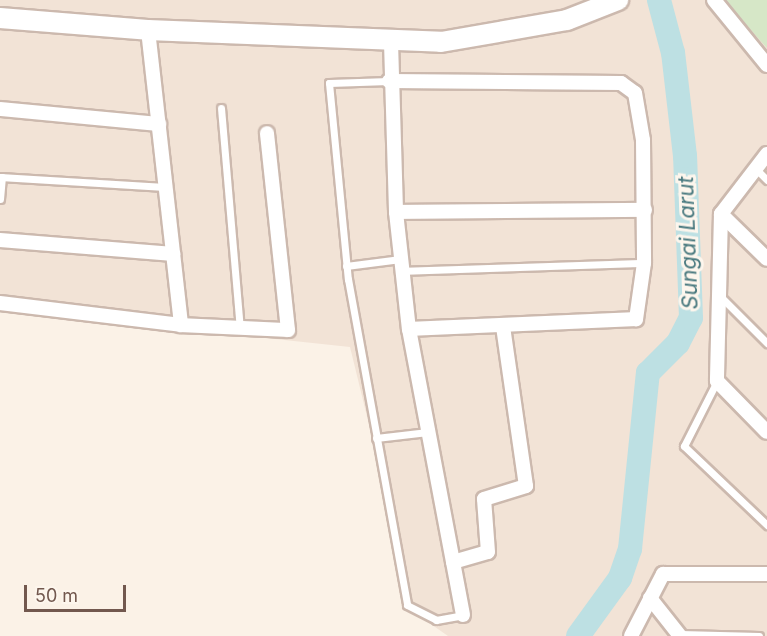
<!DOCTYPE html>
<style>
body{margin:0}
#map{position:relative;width:767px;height:636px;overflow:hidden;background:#fbf2e7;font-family:Inter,sans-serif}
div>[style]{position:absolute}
.residential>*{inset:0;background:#f2e3d6}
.green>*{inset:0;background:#d6e7c7}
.river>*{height:24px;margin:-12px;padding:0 12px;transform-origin:12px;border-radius:12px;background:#bde0e3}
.roads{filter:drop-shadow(2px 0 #ccb9ae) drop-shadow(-2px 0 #ccb9ae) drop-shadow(0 2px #ccb9ae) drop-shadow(0 -2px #ccb9ae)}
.lane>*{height:7px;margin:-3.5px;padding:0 3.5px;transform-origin:3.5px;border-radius:3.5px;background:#fff}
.street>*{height:14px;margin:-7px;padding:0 7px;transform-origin:7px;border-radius:7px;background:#fff}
.secondary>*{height:20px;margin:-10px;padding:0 10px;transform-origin:10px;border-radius:10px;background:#fff}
span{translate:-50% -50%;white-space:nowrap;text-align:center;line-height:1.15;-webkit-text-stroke:6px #fdf6ed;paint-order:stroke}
.water-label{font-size:22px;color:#46777d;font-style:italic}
.scale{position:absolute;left:24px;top:585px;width:102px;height:27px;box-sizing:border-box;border:3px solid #72584e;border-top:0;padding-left:8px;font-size:18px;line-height:21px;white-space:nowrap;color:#72584e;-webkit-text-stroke:4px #fdf6ed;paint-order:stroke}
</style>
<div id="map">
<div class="residential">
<i style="clip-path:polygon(0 0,767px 0,767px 636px,448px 636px,415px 613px,350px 347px,0 310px)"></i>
</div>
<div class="green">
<i style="clip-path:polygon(724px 0,767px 0,767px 48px)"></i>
</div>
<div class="river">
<i style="left:578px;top:636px;width:72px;rotate:-54.1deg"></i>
<i style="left:620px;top:578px;width:31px;rotate:-71deg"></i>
<i style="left:630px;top:549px;width:177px;rotate:-84.2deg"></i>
<i style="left:648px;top:373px;width:42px;rotate:-45deg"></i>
<i style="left:678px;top:343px;width:28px;rotate:-63deg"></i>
<i style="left:691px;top:318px;width:162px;rotate:-92.1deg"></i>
<i style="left:685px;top:156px;width:104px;rotate:-96.6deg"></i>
<i style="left:673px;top:53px;width:55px;rotate:-104.8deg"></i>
</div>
<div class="roads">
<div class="lane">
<i style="left:389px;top:81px;width:60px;rotate:178.1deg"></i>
<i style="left:329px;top:83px;width:197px;rotate:84.5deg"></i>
<i style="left:348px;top:279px;width:331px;rotate:79.7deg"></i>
<i style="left:407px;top:605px;width:33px;rotate:27deg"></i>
<i style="left:436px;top:620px;width:27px;rotate:-10deg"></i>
<i style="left:221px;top:108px;width:221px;rotate:85.1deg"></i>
<i style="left:755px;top:168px;width:17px;rotate:45deg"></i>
<i style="left:0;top:177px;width:165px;rotate:3.5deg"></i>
<i style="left:0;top:199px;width:22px;rotate:-85deg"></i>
<i style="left:346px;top:266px;width:55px;rotate:-7.3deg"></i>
<i style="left:402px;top:271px;width:242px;rotate:-1.9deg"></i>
<i style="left:722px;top:298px;width:64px;rotate:45deg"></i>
<i style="left:717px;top:381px;width:73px;rotate:116.9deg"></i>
<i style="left:684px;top:446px;width:115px;rotate:43.6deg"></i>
<i style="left:376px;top:438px;width:52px;rotate:-6.6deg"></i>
<i style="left:680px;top:634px;width:79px;rotate:1.5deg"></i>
</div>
<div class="street">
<i style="left:714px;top:0;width:84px;rotate:50.8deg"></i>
<i style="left:148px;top:30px;width:297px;rotate:83.6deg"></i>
<i style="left:181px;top:325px;width:107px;rotate:2.7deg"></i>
<i style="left:288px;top:330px;width:198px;rotate:-96.1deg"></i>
<i style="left:391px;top:42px;width:170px;rotate:88.3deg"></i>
<i style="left:396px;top:212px;width:118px;rotate:83.7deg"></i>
<i style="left:409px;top:329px;width:291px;rotate:79.3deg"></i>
<i style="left:389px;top:81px;width:232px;rotate:0.5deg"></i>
<i style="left:621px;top:83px;width:17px;rotate:36deg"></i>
<i style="left:635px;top:93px;width:48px;rotate:80.3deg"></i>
<i style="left:643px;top:140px;width:123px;rotate:89.5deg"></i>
<i style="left:644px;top:263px;width:57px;rotate:98.1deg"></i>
<i style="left:636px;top:319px;width:227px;rotate:177.5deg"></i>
<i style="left:0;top:109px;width:160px;rotate:5.4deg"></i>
<i style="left:767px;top:154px;width:76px;rotate:127.5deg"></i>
<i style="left:721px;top:214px;width:167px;rotate:91.4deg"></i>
<i style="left:717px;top:381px;width:71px;rotate:45.6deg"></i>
<i style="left:396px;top:212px;width:249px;rotate:-0.5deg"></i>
<i style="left:721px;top:214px;width:64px;rotate:44.4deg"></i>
<i style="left:0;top:240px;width:174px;rotate:4.6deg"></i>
<i style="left:0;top:303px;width:182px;rotate:6.9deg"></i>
<i style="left:453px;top:562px;width:36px;rotate:-16deg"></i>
<i style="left:488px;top:552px;width:53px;rotate:-94.3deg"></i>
<i style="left:484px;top:499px;width:44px;rotate:-17.2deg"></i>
<i style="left:526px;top:486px;width:161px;rotate:-98.2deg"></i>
<i style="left:650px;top:598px;width:48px;rotate:51.7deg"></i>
<i style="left:631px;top:636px;width:70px;rotate:-62.7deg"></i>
<i style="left:663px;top:574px;width:104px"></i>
</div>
<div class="secondary">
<i style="left:0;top:18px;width:148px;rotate:4.6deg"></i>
<i style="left:148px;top:30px;width:293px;rotate:2.3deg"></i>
<i style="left:441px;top:42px;width:128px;rotate:-9.9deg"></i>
<i style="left:567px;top:20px;width:55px;rotate:-21.4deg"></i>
</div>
</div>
<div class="water-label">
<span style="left:688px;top:243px;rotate:-92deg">Sungai Larut</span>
</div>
<div class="scale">50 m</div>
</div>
